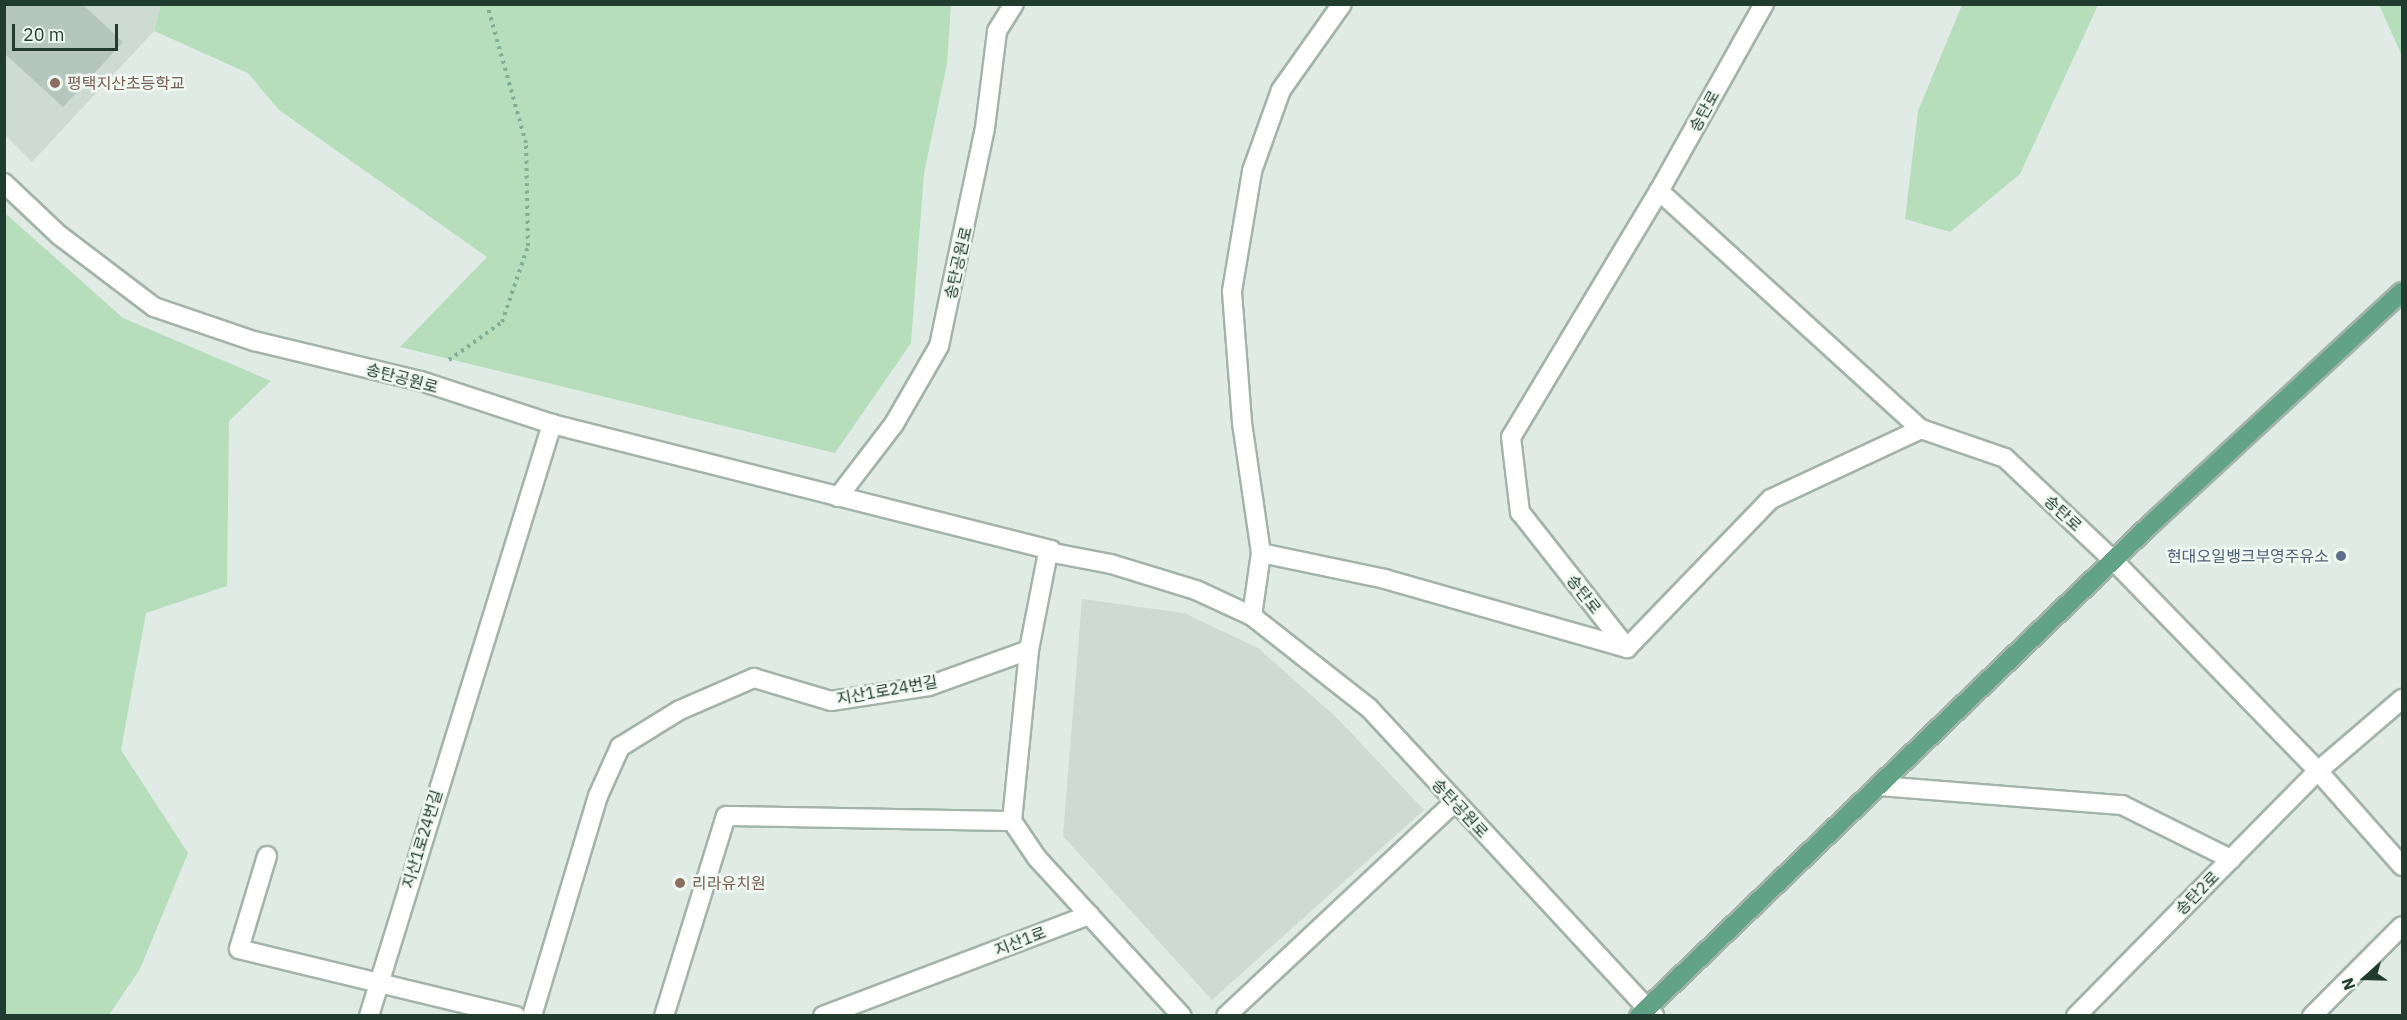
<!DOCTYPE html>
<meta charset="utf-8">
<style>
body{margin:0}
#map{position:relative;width:2407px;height:1020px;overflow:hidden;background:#dfebe4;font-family:"IBM Plex Sans","Noto Sans KR",sans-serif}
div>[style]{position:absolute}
.built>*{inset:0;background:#cedbd2}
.green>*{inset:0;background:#b7deba}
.building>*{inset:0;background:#b5c6bc}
.path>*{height:4px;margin-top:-2px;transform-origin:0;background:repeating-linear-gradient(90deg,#7fb096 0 3px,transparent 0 7.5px)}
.roads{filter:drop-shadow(2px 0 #a2b3aa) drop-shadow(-2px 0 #a2b3aa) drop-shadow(0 2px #a2b3aa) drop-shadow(0 -2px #a2b3aa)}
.minor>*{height:18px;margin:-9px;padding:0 9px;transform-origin:9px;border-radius:9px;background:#fff}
.major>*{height:18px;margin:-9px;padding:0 9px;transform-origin:9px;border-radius:9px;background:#62a385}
.dots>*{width:16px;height:16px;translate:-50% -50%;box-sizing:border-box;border:3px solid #f0f8f2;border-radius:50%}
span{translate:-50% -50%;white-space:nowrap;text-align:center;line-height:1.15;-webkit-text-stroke:5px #f0f8f2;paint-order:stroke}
.education-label{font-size:16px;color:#785e54}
.left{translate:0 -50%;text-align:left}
.street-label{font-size:16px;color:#203c2e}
.service-label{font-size:16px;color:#4e5e75}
.right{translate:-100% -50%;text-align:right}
.frame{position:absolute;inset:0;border:6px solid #203c2e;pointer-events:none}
.north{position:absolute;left:2335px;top:948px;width:60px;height:60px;-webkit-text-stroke:4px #f0f8f2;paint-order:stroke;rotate:250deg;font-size:16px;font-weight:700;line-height:24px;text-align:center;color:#203c2e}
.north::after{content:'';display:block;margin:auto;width:21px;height:27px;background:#203c2e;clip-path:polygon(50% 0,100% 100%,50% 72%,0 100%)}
.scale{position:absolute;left:12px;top:24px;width:106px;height:27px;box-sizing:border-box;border:3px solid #203c2e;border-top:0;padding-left:8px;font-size:18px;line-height:21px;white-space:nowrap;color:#203c2e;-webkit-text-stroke:4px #f0f8f2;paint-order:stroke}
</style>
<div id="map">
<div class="built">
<i style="clip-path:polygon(4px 5px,161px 5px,154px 31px,32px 162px,5px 135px)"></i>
<i style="clip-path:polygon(1082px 599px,1184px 613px,1258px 648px,1337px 718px,1424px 810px,1212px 1000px,1063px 836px)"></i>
</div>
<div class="green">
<i style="clip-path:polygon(161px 4px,951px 5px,947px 64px,924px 173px,911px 343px,835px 453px,400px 347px,487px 257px,279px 110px,248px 73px,154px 31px)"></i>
<i style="clip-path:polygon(1962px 5px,2098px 5px,2020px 174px,1950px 232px,1905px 219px,1918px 111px)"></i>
<i style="clip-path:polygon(2379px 5px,2402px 5px,2402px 56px)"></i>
<i style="clip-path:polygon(5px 213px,123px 318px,271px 381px,229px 421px,227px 586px,146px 613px,121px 750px,188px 853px,140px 969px,109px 1015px,5px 1015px)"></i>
</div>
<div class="building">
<i style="clip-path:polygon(4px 4px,82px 4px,123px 42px,63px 107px,4px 53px)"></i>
</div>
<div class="path">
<i style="left:449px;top:360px;width:65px;rotate:-35.6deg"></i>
<i style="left:502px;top:322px;width:80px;rotate:-71.1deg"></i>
<i style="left:528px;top:246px;width:103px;rotate:-91.1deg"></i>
<i style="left:526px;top:143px;width:144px;rotate:-105.7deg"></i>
</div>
<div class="roads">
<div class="minor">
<i style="left:1764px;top:4px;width:214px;rotate:119.3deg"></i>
<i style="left:1659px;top:191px;width:287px;rotate:121deg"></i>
<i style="left:1511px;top:437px;width:76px;rotate:83.2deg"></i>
<i style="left:1520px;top:512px;width:173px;rotate:51.8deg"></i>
<i style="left:1627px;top:648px;width:207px;rotate:-46deg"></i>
<i style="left:1771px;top:499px;width:166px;rotate:-25deg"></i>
<i style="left:1921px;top:429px;width:89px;rotate:19deg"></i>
<i style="left:2005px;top:458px;width:149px;rotate:43.4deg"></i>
<i style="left:2113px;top:560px;width:294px;rotate:45.8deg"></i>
<i style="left:2318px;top:771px;width:127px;rotate:48.5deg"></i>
<i style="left:4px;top:183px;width:76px;rotate:43.4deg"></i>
<i style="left:59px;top:235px;width:119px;rotate:37.2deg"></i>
<i style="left:154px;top:307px;width:106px;rotate:18.8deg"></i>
<i style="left:254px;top:341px;width:172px;rotate:13.5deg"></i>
<i style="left:421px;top:381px;width:138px;rotate:18.2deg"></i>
<i style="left:552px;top:424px;width:515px;rotate:14.17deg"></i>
<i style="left:1051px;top:550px;width:4px;rotate:146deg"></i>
<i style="left:1048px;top:552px;width:64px;rotate:10.8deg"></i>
<i style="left:1111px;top:564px;width:89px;rotate:17deg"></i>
<i style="left:1196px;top:590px;width:62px;rotate:24.9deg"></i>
<i style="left:1252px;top:616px;width:149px;rotate:38.2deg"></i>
<i style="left:1369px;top:708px;width:420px;rotate:47.2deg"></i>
<i style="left:1659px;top:191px;width:354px;rotate:42.3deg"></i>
<i style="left:838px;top:497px;width:92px;rotate:-52.5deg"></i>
<i style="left:894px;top:424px;width:90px;rotate:-60deg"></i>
<i style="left:939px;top:346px;width:223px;rotate:-78.1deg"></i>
<i style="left:985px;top:128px;width:98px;rotate:-82.9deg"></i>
<i style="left:997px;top:31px;width:32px;rotate:-58deg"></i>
<i style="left:1261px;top:553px;width:127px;rotate:11.8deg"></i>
<i style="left:1385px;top:579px;width:252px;rotate:15.9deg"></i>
<i style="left:1252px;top:616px;width:64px;rotate:-81.9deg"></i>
<i style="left:1261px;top:553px;width:132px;rotate:-98.3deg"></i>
<i style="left:1242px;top:422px;width:131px;rotate:-94.4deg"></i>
<i style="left:1232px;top:291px;width:122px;rotate:-80.5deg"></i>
<i style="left:1252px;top:171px;width:86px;rotate:-70.3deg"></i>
<i style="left:1281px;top:90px;width:105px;rotate:-54.7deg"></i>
<i style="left:1879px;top:786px;width:244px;rotate:4.5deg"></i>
<i style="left:2122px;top:805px;width:122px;rotate:26.4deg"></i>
<i style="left:1012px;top:821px;width:172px;rotate:-84.3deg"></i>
<i style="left:267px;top:856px;width:97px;rotate:106.8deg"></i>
<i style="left:239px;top:949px;width:285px;rotate:13.6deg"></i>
<i style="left:369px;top:1016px;width:620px;rotate:-72.82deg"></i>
<i style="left:532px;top:1016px;width:230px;rotate:-73.3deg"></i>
<i style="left:598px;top:796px;width:54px;rotate:-65.8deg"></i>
<i style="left:620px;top:747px;width:70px;rotate:-31.7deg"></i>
<i style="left:680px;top:710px;width:81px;rotate:-23.4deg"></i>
<i style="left:754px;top:678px;width:80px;rotate:16.6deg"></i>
<i style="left:831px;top:701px;width:99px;rotate:-8.7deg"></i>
<i style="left:929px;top:686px;width:106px;rotate:-19.8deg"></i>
<i style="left:1029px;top:650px;width:100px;rotate:-79deg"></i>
<i style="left:664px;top:1016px;width:209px;rotate:-72.8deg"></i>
<i style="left:726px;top:816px;width:286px;rotate:1deg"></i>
<i style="left:1012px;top:821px;width:45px;rotate:56deg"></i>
<i style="left:1037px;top:858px;width:214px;rotate:47.5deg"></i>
<i style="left:823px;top:1016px;width:285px;rotate:-20.8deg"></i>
<i style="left:1226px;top:1016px;width:313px;rotate:-43.1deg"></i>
<i style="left:2076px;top:1016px;width:344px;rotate:-45.4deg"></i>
<i style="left:2318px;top:771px;width:111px;rotate:-40.6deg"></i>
<i style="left:2312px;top:1016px;width:127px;rotate:-45deg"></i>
</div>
<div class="major">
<i style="left:1639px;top:1016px;width:709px;rotate:-43.86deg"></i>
<i style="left:2150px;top:525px;width:343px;rotate:-42.8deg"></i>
</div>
</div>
<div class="dots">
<i style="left:55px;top:83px;background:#8d6e63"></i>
<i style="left:2341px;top:556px;background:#5c6f8a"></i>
<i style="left:680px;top:883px;background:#8d6e63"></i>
</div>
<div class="education-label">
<span class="left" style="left:67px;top:83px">평택지산초등학교</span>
<span class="left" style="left:692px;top:883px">리라유치원</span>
</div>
<div class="street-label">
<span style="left:1704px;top:111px;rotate:-61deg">송탄로</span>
<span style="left:958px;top:263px;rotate:-77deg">송탄공원로</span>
<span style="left:402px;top:378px;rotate:15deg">송탄공원로</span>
<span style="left:2063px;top:513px;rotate:43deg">송탄로</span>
<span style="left:1584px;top:594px;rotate:52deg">송탄로</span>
<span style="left:887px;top:690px;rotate:-10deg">지산1로24번길</span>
<span style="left:1460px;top:808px;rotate:47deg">송탄공원로</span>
<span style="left:422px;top:839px;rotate:-73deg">지산1로24번길</span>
<span style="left:2197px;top:893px;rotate:-45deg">송탄2로</span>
<span style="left:1020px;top:941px;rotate:-21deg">지산1로</span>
</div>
<div class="service-label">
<span class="right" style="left:2329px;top:556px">현대오일뱅크부영주유소</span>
</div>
<div class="frame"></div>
<div class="north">N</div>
<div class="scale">20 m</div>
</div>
